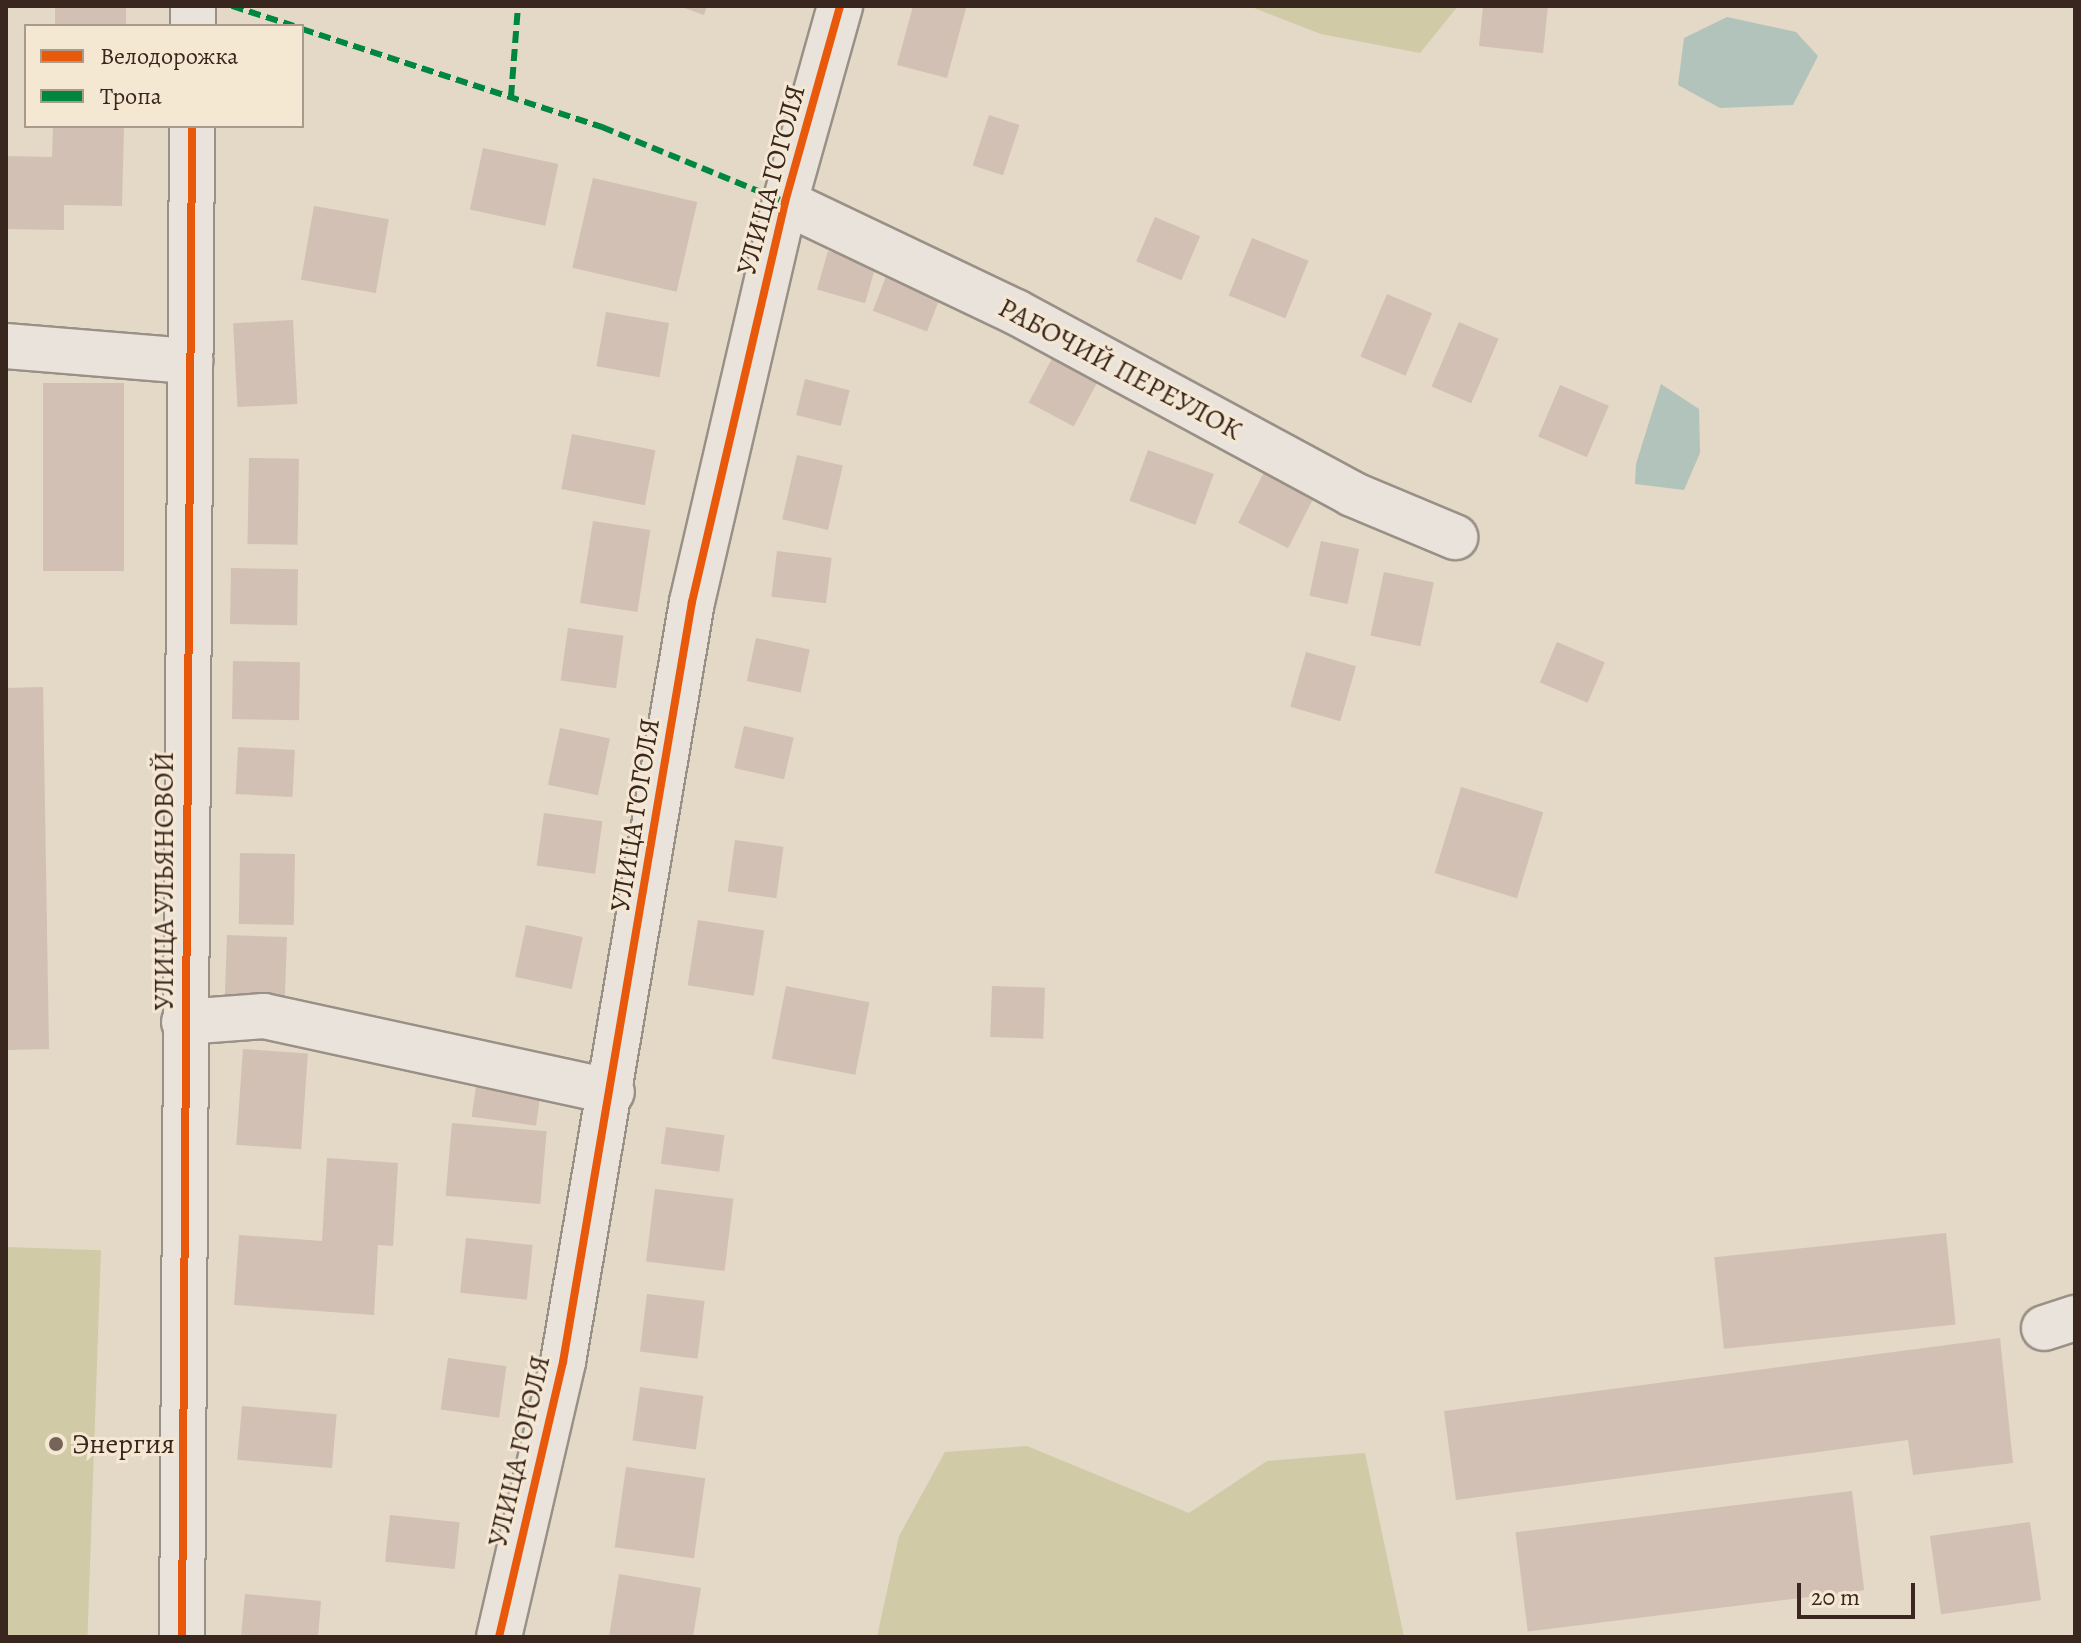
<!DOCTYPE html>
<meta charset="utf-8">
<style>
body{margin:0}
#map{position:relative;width:2081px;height:1643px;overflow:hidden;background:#e4d8c7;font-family:Alegreya,serif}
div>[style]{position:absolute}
.green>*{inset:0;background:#d0caa6;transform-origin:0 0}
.water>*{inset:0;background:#b1c3bb}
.building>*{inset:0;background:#d2c0b4;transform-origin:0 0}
.roads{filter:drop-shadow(2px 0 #999086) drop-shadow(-2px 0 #999086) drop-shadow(0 2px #999086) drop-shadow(0 -2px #999086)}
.minor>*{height:44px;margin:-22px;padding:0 22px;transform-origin:22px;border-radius:22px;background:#e9e3db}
.quiet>*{height:6px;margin-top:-3px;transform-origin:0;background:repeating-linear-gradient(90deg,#00873e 0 12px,transparent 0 18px)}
.cycleway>*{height:8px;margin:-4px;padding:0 4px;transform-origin:4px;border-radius:4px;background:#e8590c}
.dots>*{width:22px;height:22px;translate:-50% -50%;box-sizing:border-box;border:4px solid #f5e8d3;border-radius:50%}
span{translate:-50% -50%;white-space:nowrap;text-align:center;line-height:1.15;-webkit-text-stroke:6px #f5e8d3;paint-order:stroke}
.street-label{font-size:28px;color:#39261e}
.poi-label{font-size:28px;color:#39261e}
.left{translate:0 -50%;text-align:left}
.frame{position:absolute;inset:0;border:8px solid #39261e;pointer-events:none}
.legend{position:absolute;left:24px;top:24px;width:280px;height:104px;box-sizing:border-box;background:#f5e8d3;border:2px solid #aa9a8b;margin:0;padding:10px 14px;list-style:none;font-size:24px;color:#39261e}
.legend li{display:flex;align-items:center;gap:16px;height:40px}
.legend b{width:40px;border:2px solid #aa9a8b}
.scale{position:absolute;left:1797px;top:1583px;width:118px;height:36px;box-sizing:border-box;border:4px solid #39261e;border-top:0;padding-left:10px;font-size:24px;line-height:28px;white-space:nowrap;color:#39261e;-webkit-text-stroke:6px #f5e8d3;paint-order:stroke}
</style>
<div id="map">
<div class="green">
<i style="clip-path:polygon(1249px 6px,1458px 6px,1420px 53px,1321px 34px)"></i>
<i style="left:6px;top:1247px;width:95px;height:390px;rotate:2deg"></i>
<i style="clip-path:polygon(1027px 1446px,1189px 1513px,1267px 1461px,1365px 1453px,1404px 1637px,877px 1637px,899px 1536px,945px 1452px)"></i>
</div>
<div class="water">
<i style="clip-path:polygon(1727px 17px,1796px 32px,1818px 56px,1793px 105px,1720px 108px,1678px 85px,1684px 38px)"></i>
<i style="clip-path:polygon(1661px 384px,1699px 409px,1700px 453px,1684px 490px,1635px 484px,1636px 464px)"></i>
</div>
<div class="building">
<i style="left:55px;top:6px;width:71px;height:20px"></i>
<i style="clip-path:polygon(679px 6px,707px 6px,704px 15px)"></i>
<i style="clip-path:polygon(913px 6px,966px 8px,947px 78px,897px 65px)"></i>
<i style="clip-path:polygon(1483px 6px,1548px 6px,1543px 53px,1479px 46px)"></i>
<i style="left:989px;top:115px;width:32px;height:53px;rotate:18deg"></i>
<i style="clip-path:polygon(53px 126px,124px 126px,122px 206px,64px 205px,64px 230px,6px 229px,6px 156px,52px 157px)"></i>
<i style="left:483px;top:148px;width:77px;height:63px;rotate:12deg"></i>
<i style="left:593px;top:178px;width:107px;height:92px;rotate:13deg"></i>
<i style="left:314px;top:206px;width:76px;height:75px;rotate:10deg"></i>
<i style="left:1155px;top:217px;width:49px;height:48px;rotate:23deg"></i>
<i style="left:1252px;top:238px;width:61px;height:62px;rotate:22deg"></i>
<i style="left:828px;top:251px;width:50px;height:40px;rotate:16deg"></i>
<i style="left:890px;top:266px;width:58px;height:48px;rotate:21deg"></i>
<i style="left:1387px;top:294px;width:49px;height:68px;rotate:23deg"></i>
<i style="left:606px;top:312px;width:64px;height:55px;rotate:10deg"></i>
<i style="left:293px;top:320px;width:84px;height:60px;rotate:87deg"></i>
<i style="left:1459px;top:322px;width:43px;height:70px;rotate:23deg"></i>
<i style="left:1055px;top:353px;width:51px;height:56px;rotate:28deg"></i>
<i style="left:805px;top:379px;width:46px;height:37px;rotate:14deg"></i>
<i style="left:43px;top:383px;width:81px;height:188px"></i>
<i style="left:1560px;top:385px;width:53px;height:56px;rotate:23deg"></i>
<i style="left:572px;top:434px;width:85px;height:56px;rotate:11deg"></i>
<i style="left:1148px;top:450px;width:70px;height:54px;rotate:20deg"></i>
<i style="left:797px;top:455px;width:47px;height:66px;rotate:13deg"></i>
<i style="left:249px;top:458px;width:50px;height:86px;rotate:1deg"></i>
<i style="left:1264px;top:472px;width:56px;height:57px;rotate:27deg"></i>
<i style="left:593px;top:521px;width:58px;height:83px;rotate:9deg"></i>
<i style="left:1321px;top:541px;width:39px;height:56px;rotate:12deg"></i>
<i style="left:777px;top:551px;width:55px;height:46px;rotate:7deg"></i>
<i style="left:231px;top:568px;width:67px;height:56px;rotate:1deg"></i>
<i style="left:1384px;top:572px;width:51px;height:65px;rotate:12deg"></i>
<i style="left:568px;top:628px;width:56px;height:53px;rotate:8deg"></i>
<i style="left:756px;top:638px;width:55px;height:44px;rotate:12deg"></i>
<i style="left:1557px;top:642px;width:52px;height:44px;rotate:23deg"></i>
<i style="left:1306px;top:652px;width:52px;height:57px;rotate:16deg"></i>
<i style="left:233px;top:661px;width:67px;height:58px;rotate:1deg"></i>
<i style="clip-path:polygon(43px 687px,49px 1049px,6px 1050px,6px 688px)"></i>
<i style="left:744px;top:726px;width:51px;height:43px;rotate:13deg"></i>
<i style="left:560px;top:728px;width:51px;height:58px;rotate:12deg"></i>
<i style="left:238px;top:747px;width:57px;height:47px;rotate:3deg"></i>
<i style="left:1461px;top:787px;width:86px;height:90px;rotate:17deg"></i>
<i style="left:544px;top:813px;width:59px;height:53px;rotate:8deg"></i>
<i style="left:735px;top:840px;width:49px;height:52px;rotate:8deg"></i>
<i style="left:240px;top:853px;width:55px;height:71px;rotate:1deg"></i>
<i style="left:698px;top:920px;width:67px;height:66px;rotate:9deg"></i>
<i style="left:526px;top:925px;width:58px;height:53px;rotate:12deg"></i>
<i style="left:227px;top:935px;width:60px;height:65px;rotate:2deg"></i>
<i style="left:786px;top:986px;width:85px;height:74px;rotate:11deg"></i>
<i style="left:992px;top:986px;width:53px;height:51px;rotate:2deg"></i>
<i style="left:243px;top:1049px;width:65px;height:96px;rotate:4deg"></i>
<i style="left:476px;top:1086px;width:65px;height:31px;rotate:8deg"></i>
<i style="left:452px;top:1123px;width:95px;height:73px;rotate:5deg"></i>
<i style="left:666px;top:1127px;width:59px;height:37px;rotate:8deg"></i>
<i style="clip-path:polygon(327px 1158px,398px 1163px,393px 1246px,378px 1245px,374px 1315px,234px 1305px,239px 1235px,322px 1241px)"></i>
<i style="left:655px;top:1189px;width:79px;height:73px;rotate:7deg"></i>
<i style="left:1946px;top:1233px;width:92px;height:233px;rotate:84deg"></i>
<i style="left:466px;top:1238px;width:67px;height:55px;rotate:6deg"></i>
<i style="left:647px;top:1294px;width:58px;height:58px;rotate:7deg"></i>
<i style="clip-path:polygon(2000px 1338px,2013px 1463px,1913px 1475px,1908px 1440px,1456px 1500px,1444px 1411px)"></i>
<i style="left:448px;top:1358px;width:59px;height:52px;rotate:8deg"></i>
<i style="left:640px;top:1387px;width:64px;height:54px;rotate:8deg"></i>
<i style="left:242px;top:1406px;width:95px;height:54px;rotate:5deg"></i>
<i style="left:626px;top:1467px;width:80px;height:81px;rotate:8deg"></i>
<i style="left:1852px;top:1491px;width:100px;height:339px;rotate:83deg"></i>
<i style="left:390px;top:1515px;width:70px;height:47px;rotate:6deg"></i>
<i style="left:2030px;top:1522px;width:79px;height:101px;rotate:82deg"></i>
<i style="clip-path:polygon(619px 1574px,701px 1588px,693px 1637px,609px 1637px)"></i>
<i style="clip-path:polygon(245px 1594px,321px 1601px,318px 1637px,241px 1637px)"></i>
</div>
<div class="roads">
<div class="minor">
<i style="left:193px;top:26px;width:20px;rotate:-90deg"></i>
<i style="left:785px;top:202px;width:256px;rotate:25.5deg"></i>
<i style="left:1016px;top:312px;width:382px;rotate:28.4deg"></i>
<i style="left:1352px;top:494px;width:112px;rotate:22.7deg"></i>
<i style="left:6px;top:346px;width:185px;rotate:4.7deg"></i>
<i style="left:184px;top:1022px;width:80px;rotate:-4.3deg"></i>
<i style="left:264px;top:1016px;width:356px;rotate:12.3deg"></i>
<i style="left:2044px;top:1328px;width:33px;rotate:-18deg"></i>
<i style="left:182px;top:1637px;width:1511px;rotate:-89.62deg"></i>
<i style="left:499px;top:1637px;width:282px;rotate:-76.9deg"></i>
<i style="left:563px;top:1362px;width:771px;rotate:-80.37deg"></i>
<i style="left:692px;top:602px;width:411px;rotate:-76.9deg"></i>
<i style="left:785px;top:202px;width:204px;rotate:-74.3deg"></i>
</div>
</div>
<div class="quiet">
<i style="left:232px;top:6px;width:65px;rotate:17.9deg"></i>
<i style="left:302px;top:29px;width:316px;rotate:18.1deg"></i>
<i style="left:602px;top:127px;width:198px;rotate:22.3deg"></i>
<i style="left:511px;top:97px;width:91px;rotate:-85.6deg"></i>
</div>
<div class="cycleway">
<i style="left:182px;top:1637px;width:1511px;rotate:-89.62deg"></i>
<i style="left:499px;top:1637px;width:282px;rotate:-76.9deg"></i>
<i style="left:563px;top:1362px;width:771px;rotate:-80.37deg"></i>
<i style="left:692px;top:602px;width:411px;rotate:-76.9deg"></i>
<i style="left:785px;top:202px;width:204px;rotate:-74.3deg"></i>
</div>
<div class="dots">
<i style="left:56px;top:1444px;background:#756459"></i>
</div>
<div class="street-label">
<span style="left:771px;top:180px;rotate:-75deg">УЛИЦА ГОГОЛЯ</span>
<span style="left:1120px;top:369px;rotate:28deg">РАБОЧИЙ ПЕРЕУЛОК</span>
<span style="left:635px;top:815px;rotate:-81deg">УЛИЦА ГОГОЛЯ</span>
<span style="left:164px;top:881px;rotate:-90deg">УЛИЦА УЛЬЯНОВОЙ</span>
<span style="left:519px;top:1451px;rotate:-77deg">УЛИЦА ГОГОЛЯ</span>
</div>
<div class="poi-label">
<span class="left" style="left:72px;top:1444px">Энергия</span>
</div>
<div class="frame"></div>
<ul class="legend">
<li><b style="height:10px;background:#e8590c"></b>Велодорожка</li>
<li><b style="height:10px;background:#00873e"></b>Тропа</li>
</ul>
<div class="scale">20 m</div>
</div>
